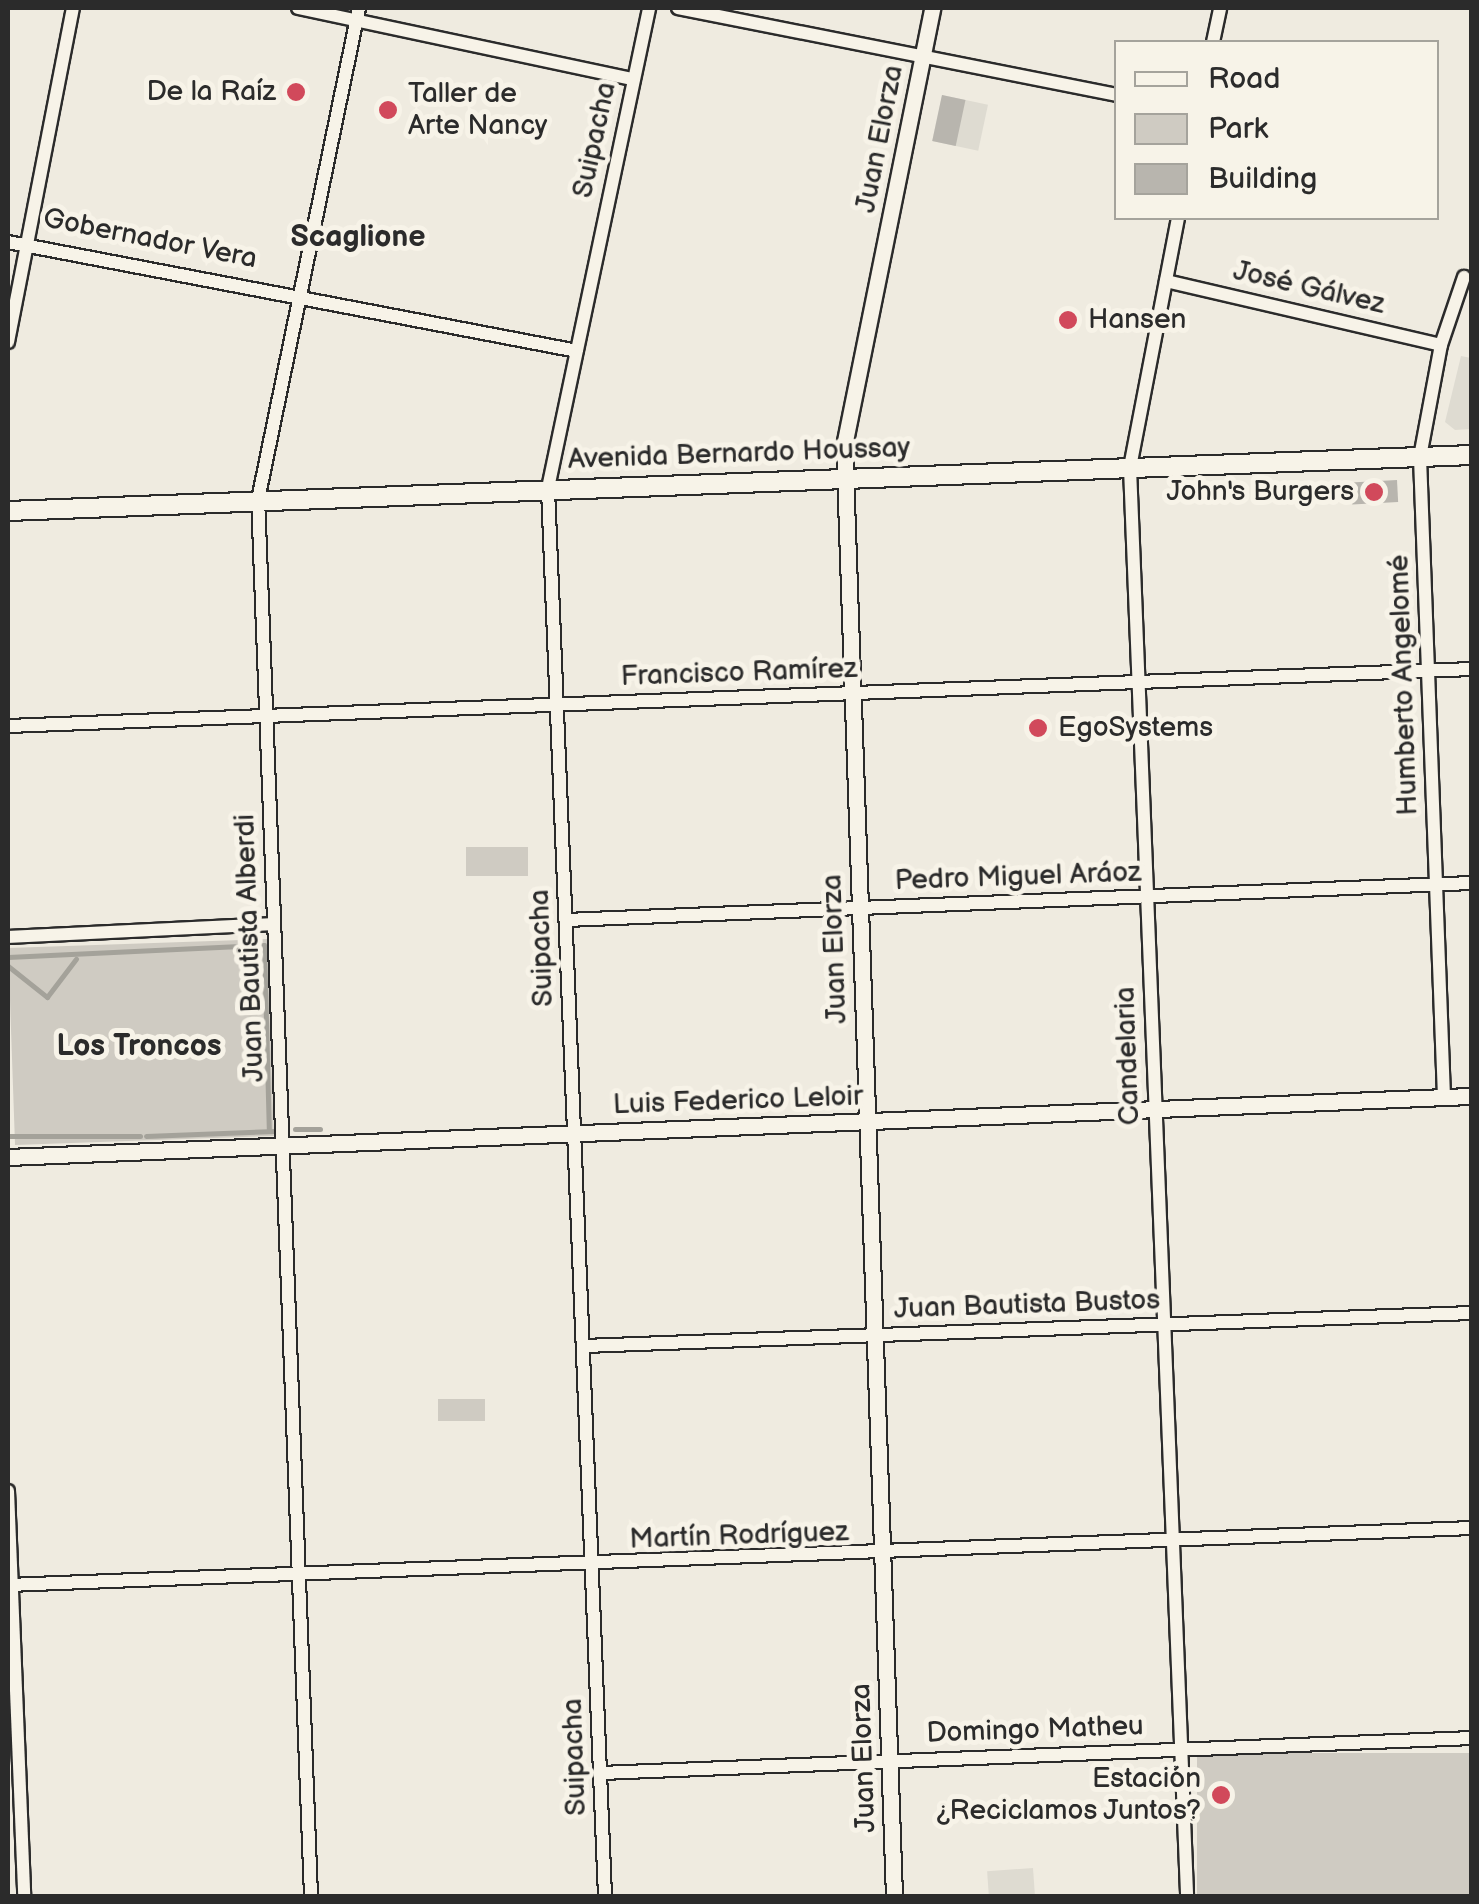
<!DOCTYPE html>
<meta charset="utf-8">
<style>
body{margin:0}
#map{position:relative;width:1479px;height:1904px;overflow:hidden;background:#efebe0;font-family:"Balsamiq Sans",sans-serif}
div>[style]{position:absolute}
.built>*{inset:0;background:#dedbd1;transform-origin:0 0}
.green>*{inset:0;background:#cfcbc2;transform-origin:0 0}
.stream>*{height:5px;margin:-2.5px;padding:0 2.5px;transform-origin:2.5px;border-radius:2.5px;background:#a4a29a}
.building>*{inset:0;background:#b8b5ae;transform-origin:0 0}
.roads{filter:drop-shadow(2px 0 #2b2b2b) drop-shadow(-2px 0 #2b2b2b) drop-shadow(0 2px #2b2b2b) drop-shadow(0 -2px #2b2b2b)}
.minor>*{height:12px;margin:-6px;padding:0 6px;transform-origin:6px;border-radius:6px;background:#f7f3e8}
.tertiary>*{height:15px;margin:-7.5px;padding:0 7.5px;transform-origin:7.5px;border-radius:7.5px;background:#f7f3e8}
.secondary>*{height:18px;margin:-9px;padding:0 9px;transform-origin:9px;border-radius:9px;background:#f7f3e8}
.dots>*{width:28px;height:28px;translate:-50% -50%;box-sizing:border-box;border:5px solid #f7f3e8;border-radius:50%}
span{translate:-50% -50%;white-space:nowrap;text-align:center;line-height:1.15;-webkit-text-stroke:10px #f7f3e8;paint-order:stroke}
.poi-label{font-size:28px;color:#2b2b2b}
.right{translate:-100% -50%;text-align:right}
.left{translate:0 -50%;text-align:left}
.street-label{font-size:28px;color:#2b2b2b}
.neighbourhood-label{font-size:30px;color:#2b2b2b;font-weight:700}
.frame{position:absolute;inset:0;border:10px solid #2b2b2b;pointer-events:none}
.legend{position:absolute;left:1114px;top:40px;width:325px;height:180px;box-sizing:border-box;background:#f7f3e8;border:2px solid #a5a39c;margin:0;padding:12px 18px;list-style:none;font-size:30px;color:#2b2b2b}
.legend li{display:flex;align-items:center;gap:20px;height:50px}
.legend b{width:50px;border:2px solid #a5a39c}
</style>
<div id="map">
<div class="built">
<i style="left:942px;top:95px;width:47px;height:47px;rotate:12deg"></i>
<i style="clip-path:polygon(1461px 356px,1471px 358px,1471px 429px,1455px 430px,1445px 422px)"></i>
<i style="left:1033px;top:1868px;width:28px;height:46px;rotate:86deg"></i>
</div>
<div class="green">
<i style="left:528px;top:847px;width:29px;height:62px;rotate:90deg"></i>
<i style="left:267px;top:939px;width:197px;height:259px;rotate:88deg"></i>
<i style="left:485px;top:1399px;width:22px;height:47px;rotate:90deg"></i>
<i style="left:1471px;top:1753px;width:143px;height:274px;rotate:90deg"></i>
</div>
<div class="stream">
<i style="left:8px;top:957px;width:256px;rotate:-2.7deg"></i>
<i style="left:264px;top:945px;width:186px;rotate:88.5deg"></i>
<i style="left:8px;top:966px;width:50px;rotate:38.5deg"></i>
<i style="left:47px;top:997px;width:48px;rotate:-52.7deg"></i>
<i style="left:295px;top:1129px;width:25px"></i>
<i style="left:8px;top:1136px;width:132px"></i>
<i style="left:146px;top:1136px;width:129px;rotate:-2.2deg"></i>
</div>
<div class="building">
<i style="left:942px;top:95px;width:24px;height:47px;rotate:12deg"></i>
<i style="left:1397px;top:480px;width:22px;height:46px;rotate:87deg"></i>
</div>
<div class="roads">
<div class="minor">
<i style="left:298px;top:8px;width:342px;rotate:12deg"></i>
<i style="left:678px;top:8px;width:447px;rotate:11.2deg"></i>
<i style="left:1213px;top:42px;width:35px;rotate:-78deg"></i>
<i style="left:1178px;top:218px;width:255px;rotate:100.9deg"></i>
<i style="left:1130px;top:468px;width:1429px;rotate:87.71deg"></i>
<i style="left:8px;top:242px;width:579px;rotate:10.84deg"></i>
<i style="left:1166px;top:281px;width:282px;rotate:13.1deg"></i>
<i style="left:8px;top:342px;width:340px;rotate:-79deg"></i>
<i style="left:8px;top:726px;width:1465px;rotate:-2.23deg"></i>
<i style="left:566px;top:920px;width:907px;rotate:-2.34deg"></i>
<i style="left:8px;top:937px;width:266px;rotate:-2.8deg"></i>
<i style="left:1444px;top:1097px;width:640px;rotate:-92.15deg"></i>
<i style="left:1420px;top:457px;width:114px;rotate:-79.4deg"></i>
<i style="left:1441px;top:345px;width:72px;rotate:-71.3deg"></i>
<i style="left:584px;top:1346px;width:889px;rotate:-2.13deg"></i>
<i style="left:8px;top:1491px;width:405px;rotate:87.7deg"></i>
<i style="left:8px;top:1585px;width:1465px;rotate:-2.23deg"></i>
<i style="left:601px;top:1773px;width:872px;rotate:-2.3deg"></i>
<i style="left:311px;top:1896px;width:1397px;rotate:-92.17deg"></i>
<i style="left:258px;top:500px;width:502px;rotate:-78.4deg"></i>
<i style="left:605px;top:1896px;width:1409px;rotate:-92.32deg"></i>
<i style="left:548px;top:488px;width:491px;rotate:-78.1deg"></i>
</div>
<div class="tertiary">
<i style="left:8px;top:1157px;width:1465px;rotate:-2.39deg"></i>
<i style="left:894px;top:1896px;width:1451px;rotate:-91.97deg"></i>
<i style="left:844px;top:446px;width:447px;rotate:-78.6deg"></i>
</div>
<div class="secondary">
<i style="left:8px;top:511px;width:1465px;rotate:-2.19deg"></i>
</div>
</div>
<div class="dots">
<i style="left:296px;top:92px;background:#d1495b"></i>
<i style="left:388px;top:110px;background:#d1495b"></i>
<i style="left:1068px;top:320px;background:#d1495b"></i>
<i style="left:1374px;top:492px;background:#d1495b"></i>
<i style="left:1038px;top:728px;background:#d1495b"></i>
<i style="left:1221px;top:1795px;background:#d1495b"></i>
</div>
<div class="poi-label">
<span class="right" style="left:276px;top:92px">De la Raíz</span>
<span class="left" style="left:408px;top:110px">Taller de<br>Arte Nancy</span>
<span class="left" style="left:1088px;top:320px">Hansen</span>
<span class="right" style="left:1354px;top:492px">John's Burgers</span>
<span class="left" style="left:1058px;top:728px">EgoSystems</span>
<span class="right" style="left:1201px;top:1795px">Estación<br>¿Reciclamos Juntos?</span>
</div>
<div class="street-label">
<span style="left:880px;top:139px;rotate:-79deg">Juan Elorza</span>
<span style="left:595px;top:140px;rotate:-78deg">Suipacha</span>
<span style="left:150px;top:239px;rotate:11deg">Gobernador Vera</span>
<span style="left:1309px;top:288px;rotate:13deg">José Gálvez</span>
<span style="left:739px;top:454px;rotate:-2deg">Avenida Bernardo Houssay</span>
<span style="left:739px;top:673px;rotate:-2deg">Francisco Ramírez</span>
<span style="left:1404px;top:685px;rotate:-92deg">Humberto Angelomé</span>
<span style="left:1018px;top:877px;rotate:-2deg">Pedro Miguel Aráoz</span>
<span style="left:250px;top:948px;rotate:-92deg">Juan Bautista Alberdi</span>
<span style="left:542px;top:948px;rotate:-92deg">Suipacha</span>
<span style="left:835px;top:949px;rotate:-92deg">Juan Elorza</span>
<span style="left:1128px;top:1056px;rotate:-92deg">Candelaria</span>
<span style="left:738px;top:1101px;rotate:-2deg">Luis Federico Leloir</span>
<span style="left:1027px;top:1305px;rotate:-2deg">Juan Bautista Bustos</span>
<span style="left:739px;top:1536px;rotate:-2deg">Martín Rodríguez</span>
<span style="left:1035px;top:1730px;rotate:-2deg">Domingo Matheu</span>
<span style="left:575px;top:1757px;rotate:-92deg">Suipacha</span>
<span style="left:864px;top:1758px;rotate:-92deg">Juan Elorza</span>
</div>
<div class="neighbourhood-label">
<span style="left:358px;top:237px">Scaglione</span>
<span style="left:139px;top:1046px">Los Troncos</span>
</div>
<div class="frame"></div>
<ul class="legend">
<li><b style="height:12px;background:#f7f3e8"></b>Road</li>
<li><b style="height:28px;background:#cfcbc2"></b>Park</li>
<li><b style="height:28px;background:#b8b5ae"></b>Building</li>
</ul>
</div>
